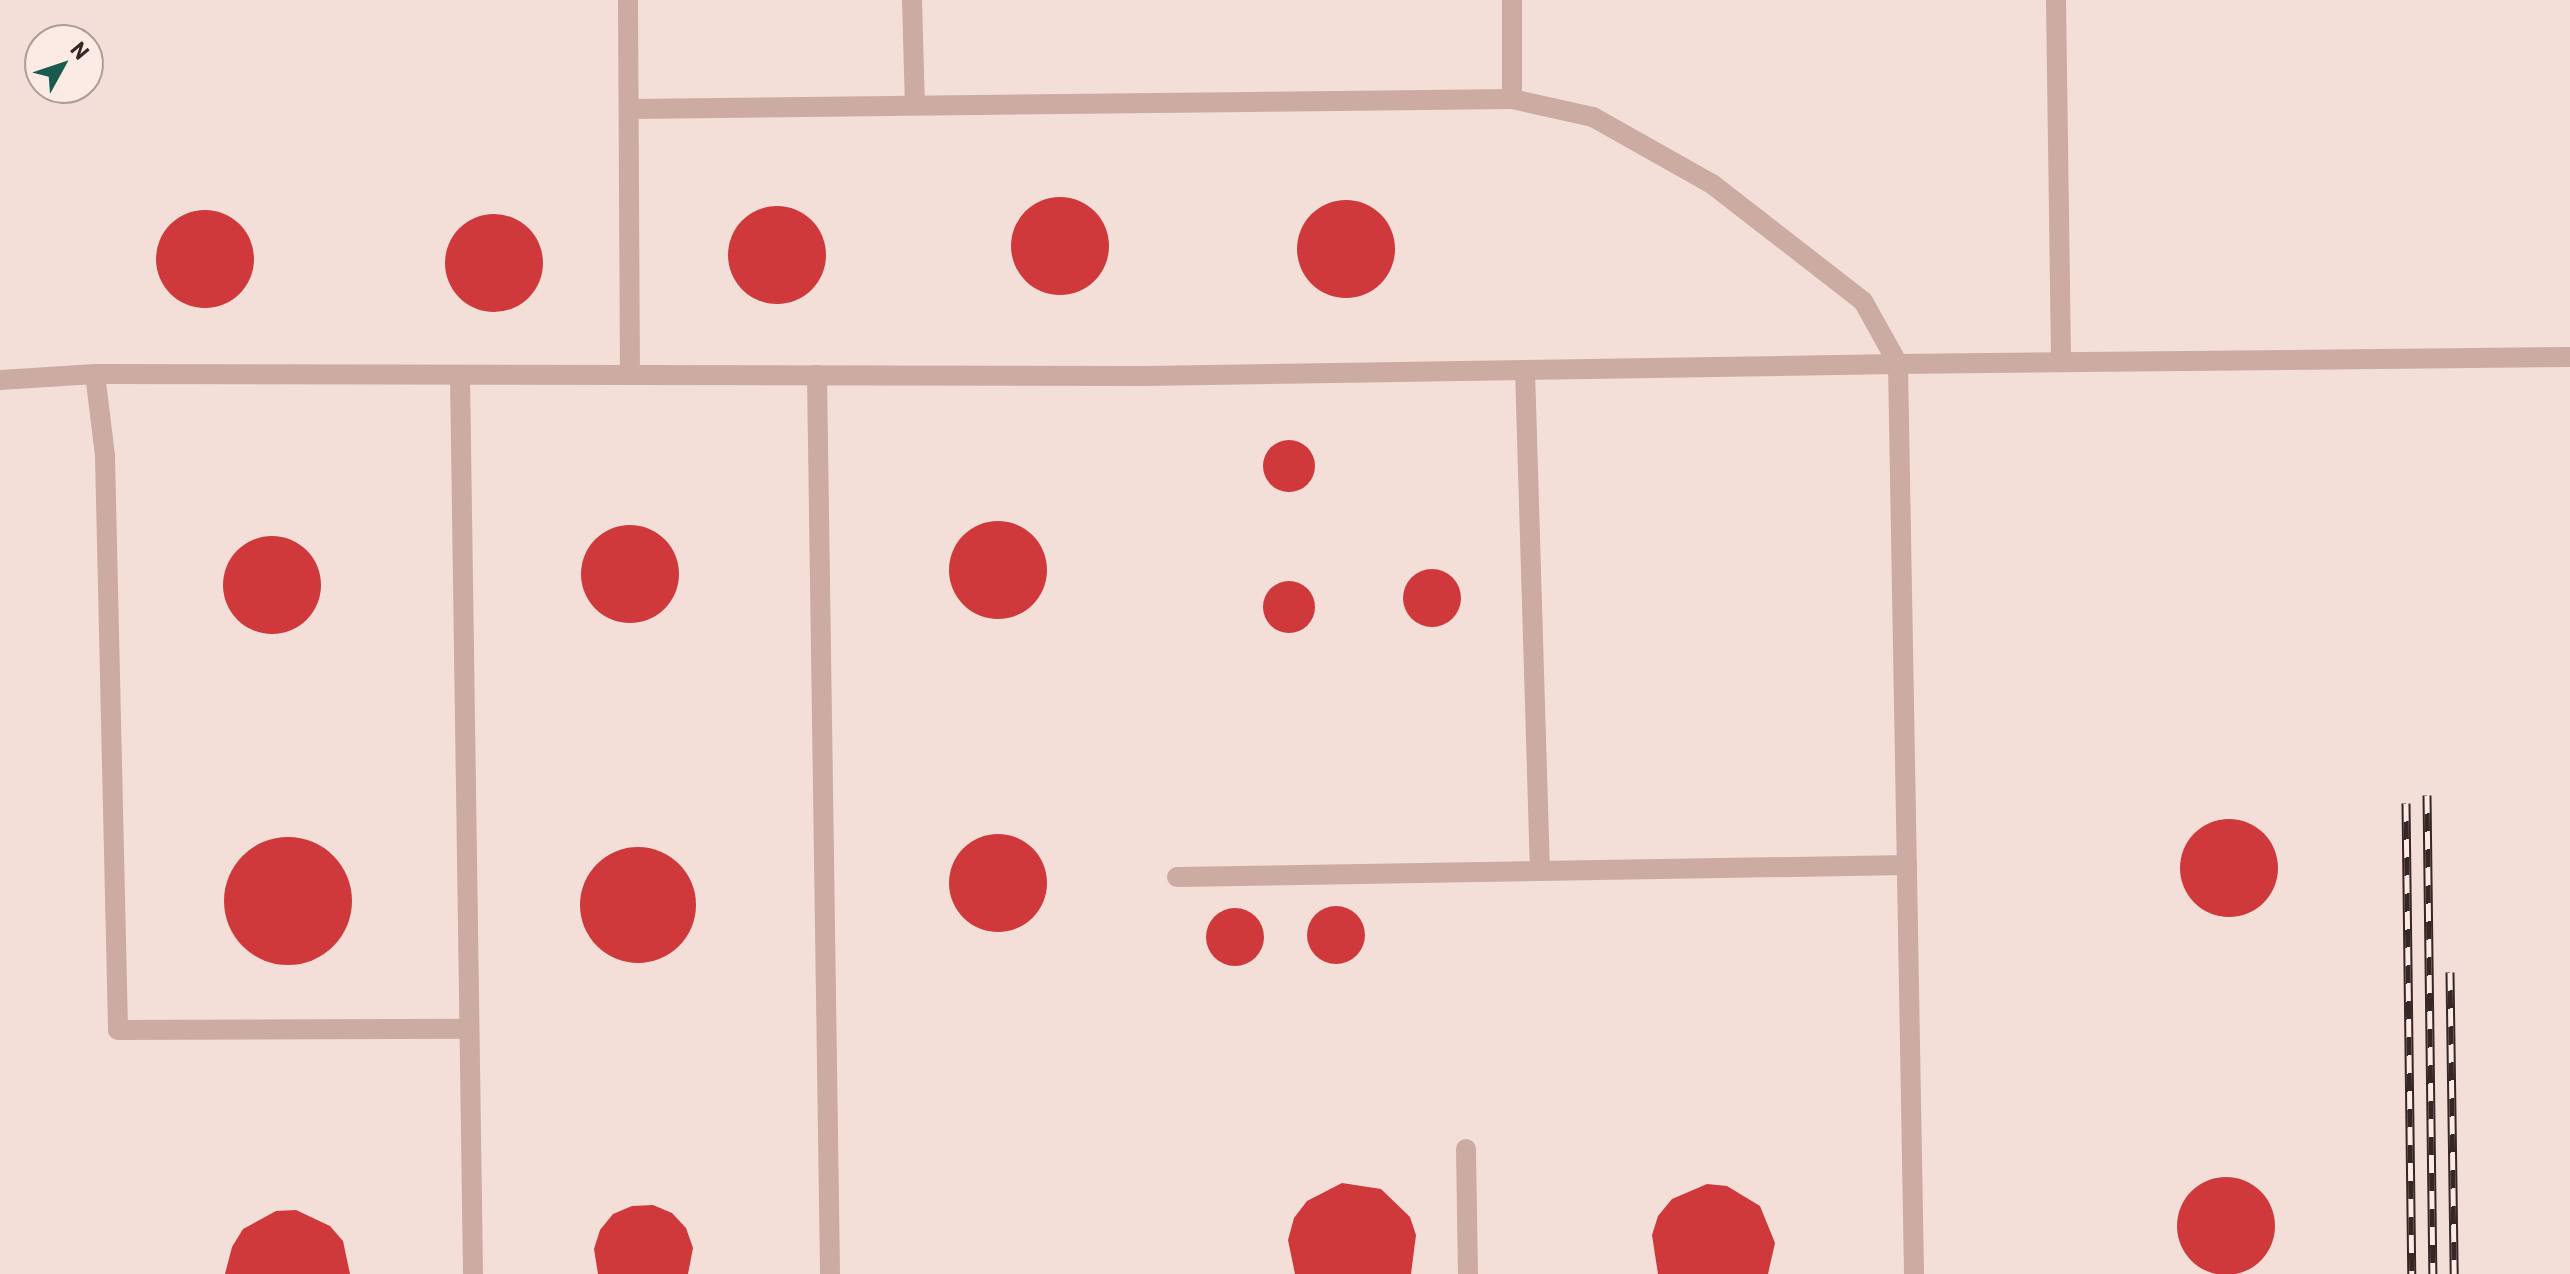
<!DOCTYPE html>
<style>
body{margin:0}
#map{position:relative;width:2570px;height:1274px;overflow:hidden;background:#f3dfd8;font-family:Barlow,sans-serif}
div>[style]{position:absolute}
.building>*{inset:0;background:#cf393b}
.round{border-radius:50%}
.minor>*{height:20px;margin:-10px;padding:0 10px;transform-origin:10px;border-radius:10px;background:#ccaba3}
.rail>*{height:9px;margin-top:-4.5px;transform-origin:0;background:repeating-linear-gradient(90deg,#fbebe4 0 18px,#362726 0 36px);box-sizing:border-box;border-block:2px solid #362726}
span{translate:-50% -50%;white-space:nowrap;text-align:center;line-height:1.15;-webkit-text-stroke:8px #fbebe4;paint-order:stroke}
.north{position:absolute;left:24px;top:24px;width:80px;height:80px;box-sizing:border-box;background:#fbebe4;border:2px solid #ac9d98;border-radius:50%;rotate:50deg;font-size:22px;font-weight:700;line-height:32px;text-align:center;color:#362726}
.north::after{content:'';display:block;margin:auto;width:28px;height:36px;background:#185b4e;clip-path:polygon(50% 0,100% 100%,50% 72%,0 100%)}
</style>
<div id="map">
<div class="building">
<i class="round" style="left:1011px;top:197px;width:98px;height:98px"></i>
<i class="round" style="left:1297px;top:200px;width:98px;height:98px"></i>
<i class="round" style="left:728px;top:206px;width:98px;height:98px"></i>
<i class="round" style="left:156px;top:210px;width:98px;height:98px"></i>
<i class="round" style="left:445px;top:214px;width:98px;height:98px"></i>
<i class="round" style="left:1263px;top:440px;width:52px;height:52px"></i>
<i class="round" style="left:949px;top:521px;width:98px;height:98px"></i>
<i class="round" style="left:581px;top:525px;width:98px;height:98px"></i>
<i class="round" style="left:223px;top:536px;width:98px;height:98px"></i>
<i class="round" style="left:1403px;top:569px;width:58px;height:58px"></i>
<i class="round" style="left:1263px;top:581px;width:52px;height:52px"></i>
<i class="round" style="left:2180px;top:819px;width:98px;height:98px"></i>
<i class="round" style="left:949px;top:834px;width:98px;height:98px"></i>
<i class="round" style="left:224px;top:837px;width:128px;height:128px"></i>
<i class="round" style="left:580px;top:847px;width:116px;height:116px"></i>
<i class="round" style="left:1307px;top:906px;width:58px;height:58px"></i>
<i class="round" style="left:1206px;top:908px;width:58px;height:58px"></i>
<i class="round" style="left:2177px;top:1177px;width:98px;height:98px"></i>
<i style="clip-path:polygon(1342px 1183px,1381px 1189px,1410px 1217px,1416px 1235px,1411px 1274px,1295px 1274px,1288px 1240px,1294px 1218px,1307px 1201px)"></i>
<i style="clip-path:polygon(1707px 1184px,1727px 1186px,1760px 1206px,1775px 1243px,1768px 1274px,1658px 1274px,1652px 1235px,1658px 1216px,1672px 1199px)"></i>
<i style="clip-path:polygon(653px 1205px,672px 1213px,686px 1228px,693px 1248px,688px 1274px,598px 1274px,594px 1249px,600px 1230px,613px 1214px,632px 1206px)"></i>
<i style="clip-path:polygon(296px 1210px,330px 1226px,343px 1241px,350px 1274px,225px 1274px,232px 1247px,243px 1229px,276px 1211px)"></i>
</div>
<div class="minor">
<i style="left:628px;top:0;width:375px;rotate:89.7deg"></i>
<i style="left:912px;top:0;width:105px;rotate:88.4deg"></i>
<i style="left:2056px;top:0;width:362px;rotate:89.2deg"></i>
<i style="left:1512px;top:99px;width:99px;rotate:-90deg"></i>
<i style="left:629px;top:109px;width:883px;rotate:-0.65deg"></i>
<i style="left:1512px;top:99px;width:83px;rotate:12.5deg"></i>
<i style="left:1593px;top:117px;width:137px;rotate:29.4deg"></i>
<i style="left:1712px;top:184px;width:191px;rotate:37.8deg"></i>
<i style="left:1863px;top:301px;width:72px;rotate:60.9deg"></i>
<i style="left:1898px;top:364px;width:672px;rotate:-0.6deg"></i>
<i style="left:1525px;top:370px;width:501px;rotate:88.29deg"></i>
<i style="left:95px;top:374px;width:83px;rotate:83deg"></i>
<i style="left:105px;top:456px;width:574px;rotate:88.7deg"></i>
<i style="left:118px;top:1030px;width:350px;rotate:-0.2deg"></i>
<i style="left:460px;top:375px;width:899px;rotate:89.17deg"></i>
<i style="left:817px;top:375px;width:899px;rotate:89.17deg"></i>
<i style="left:0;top:380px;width:95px;rotate:-3.6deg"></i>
<i style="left:95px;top:374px;width:1049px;rotate:0.11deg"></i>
<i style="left:1144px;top:376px;width:754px;rotate:-0.91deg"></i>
<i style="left:1898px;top:364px;width:910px;rotate:88.99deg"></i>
<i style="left:1177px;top:877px;width:730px;rotate:-0.94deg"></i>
<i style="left:1466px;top:1149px;width:125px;rotate:89.1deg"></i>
</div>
<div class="rail">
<i style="left:2427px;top:795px;width:479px;rotate:89.3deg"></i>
<i style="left:2406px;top:803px;width:471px;rotate:89.3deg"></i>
<i style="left:2450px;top:972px;width:302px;rotate:89.2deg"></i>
</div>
<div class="north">N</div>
</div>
